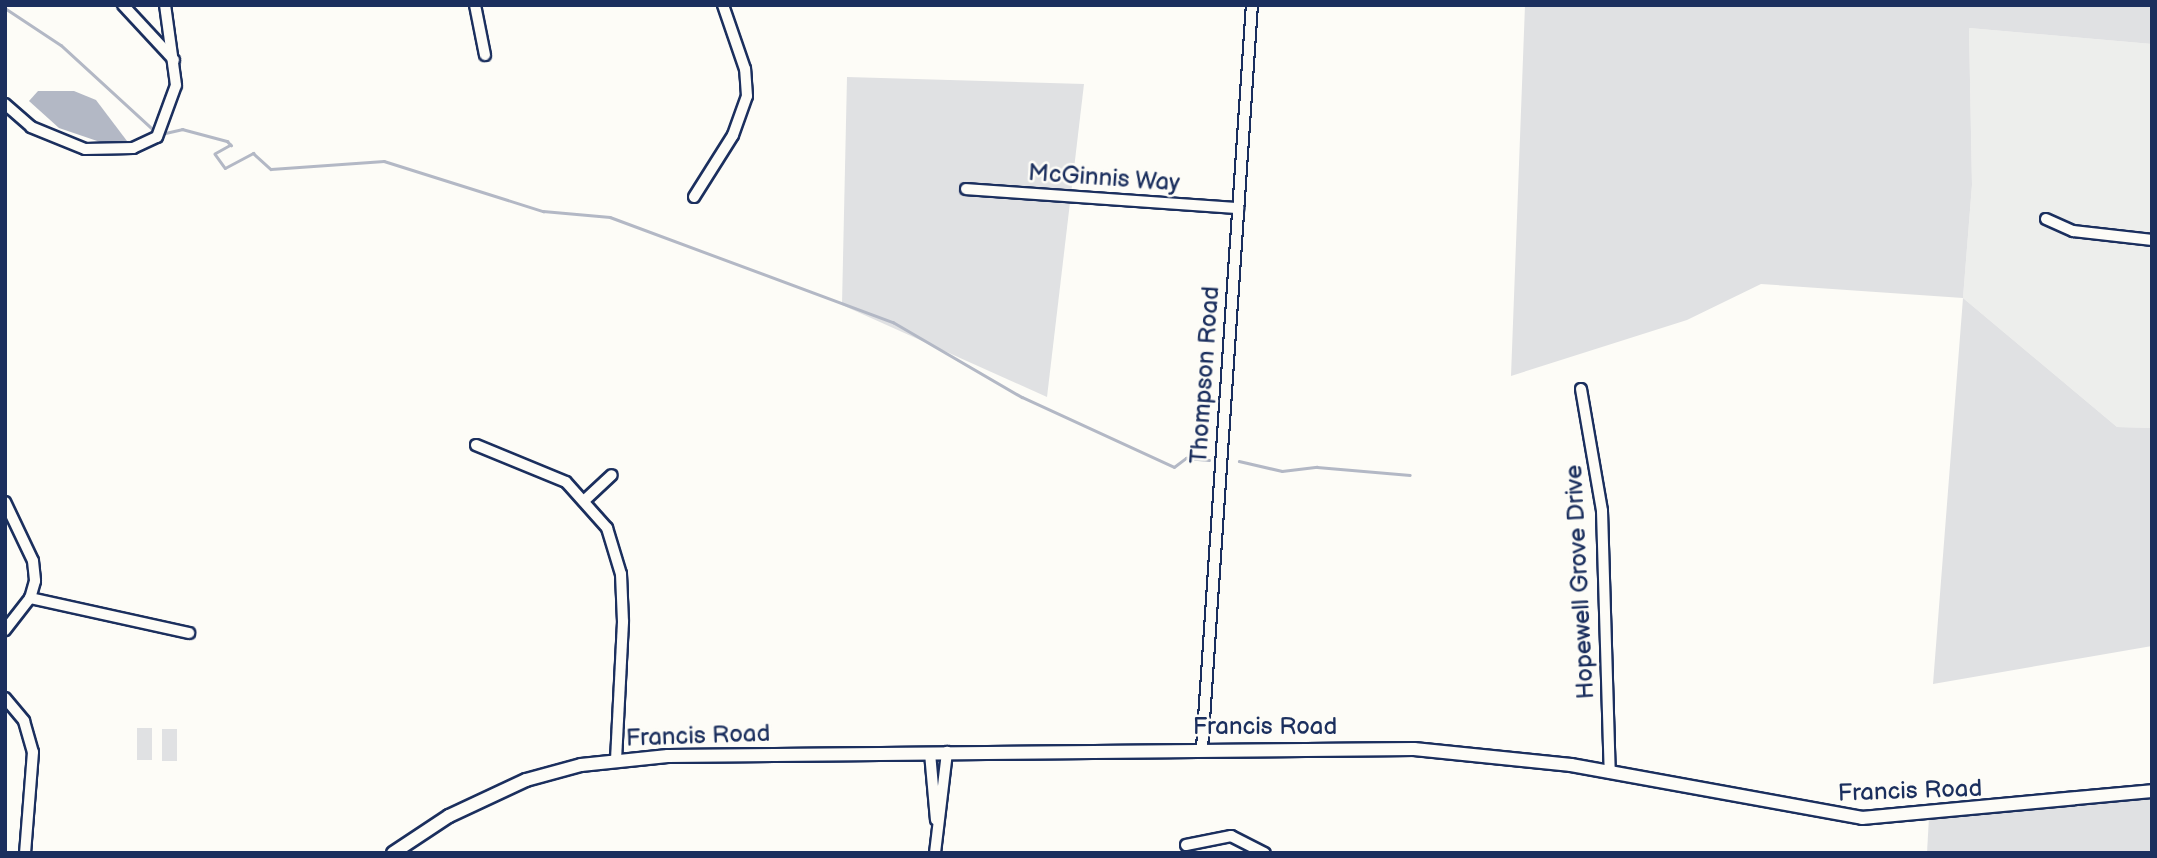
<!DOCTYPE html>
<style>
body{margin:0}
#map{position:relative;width:2157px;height:858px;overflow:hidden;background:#fdfcf7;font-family:"Balsamiq Sans",sans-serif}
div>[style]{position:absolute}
.built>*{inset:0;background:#edeeec}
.green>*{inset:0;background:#e0e1e3;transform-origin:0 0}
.water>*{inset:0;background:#b3b8c5}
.stream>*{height:2.5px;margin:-1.25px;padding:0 1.25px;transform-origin:1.25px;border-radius:1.25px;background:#b3b8c5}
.roads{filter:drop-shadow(2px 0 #1b2f5e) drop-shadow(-2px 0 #1b2f5e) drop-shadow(0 2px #1b2f5e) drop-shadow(0 -2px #1b2f5e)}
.minor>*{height:10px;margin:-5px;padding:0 5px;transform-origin:5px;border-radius:5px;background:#fdfcf7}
.tertiary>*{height:12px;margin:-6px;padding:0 6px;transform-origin:6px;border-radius:6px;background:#fdfcf7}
span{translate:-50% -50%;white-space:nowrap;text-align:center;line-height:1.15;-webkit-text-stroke:5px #fdfcf7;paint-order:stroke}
.street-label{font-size:24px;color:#1b2f5e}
.frame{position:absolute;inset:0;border:7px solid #1b2f5e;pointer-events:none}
</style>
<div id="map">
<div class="built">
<i style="clip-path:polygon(1969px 28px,2152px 44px,2152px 428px,2117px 427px,1963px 298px,1972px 185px)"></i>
</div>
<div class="green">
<i style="clip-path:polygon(1525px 5px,2152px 5px,2152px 44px,1969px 28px,1972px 185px,1963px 298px,2117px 427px,2152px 428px,2152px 646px,1933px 684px,1963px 298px,1761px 284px,1687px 320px,1511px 376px)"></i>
<i style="clip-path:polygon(847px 77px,1084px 84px,1047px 397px,842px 305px)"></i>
<i style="left:137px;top:728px;width:15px;height:32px"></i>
<i style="left:162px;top:729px;width:15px;height:32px"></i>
<i style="clip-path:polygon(2152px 792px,2152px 853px,1927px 853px,1929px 817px)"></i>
</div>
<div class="water">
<i style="clip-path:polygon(38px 91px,74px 91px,96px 100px,127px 141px,106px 144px,59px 128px,29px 101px)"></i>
</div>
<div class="stream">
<i style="left:5px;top:8px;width:67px;rotate:33.5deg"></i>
<i style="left:61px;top:45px;width:127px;rotate:42.5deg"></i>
<i style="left:161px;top:134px;width:22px;rotate:-13deg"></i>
<i style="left:182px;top:129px;width:47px;rotate:14.9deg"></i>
<i style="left:227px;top:141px;width:6px;rotate:45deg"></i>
<i style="left:231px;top:145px;width:18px;rotate:151deg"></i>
<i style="left:215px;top:154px;width:17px;rotate:54deg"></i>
<i style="left:225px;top:168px;width:32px;rotate:-28deg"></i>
<i style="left:253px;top:153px;width:24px;rotate:42deg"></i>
<i style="left:271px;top:169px;width:113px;rotate:-4deg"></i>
<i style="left:384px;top:161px;width:167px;rotate:17.5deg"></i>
<i style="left:543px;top:211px;width:67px;rotate:5.1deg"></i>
<i style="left:610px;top:217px;width:302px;rotate:20.4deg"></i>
<i style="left:893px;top:322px;width:149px;rotate:30.2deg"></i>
<i style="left:1022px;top:397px;width:167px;rotate:24.7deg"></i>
<i style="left:1174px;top:467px;width:15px;rotate:-37deg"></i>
<i style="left:1186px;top:458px;width:23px;rotate:5deg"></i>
<i style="left:1239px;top:461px;width:44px;rotate:13.1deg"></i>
<i style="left:1282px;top:471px;width:35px;rotate:-7deg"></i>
<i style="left:1317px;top:467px;width:93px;rotate:4.9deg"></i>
</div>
<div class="roads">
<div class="minor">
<i style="left:123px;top:5px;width:75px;rotate:47.2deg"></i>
<i style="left:475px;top:5px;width:51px;rotate:78.7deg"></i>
<i style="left:5px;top:104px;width:35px;rotate:41deg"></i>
<i style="left:31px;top:127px;width:58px;rotate:22.2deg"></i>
<i style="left:85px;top:149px;width:48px;rotate:-1.2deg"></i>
<i style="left:133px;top:148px;width:26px;rotate:-25deg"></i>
<i style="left:157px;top:137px;width:55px;rotate:-69.9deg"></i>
<i style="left:176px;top:85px;width:81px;rotate:-97.8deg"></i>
<i style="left:966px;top:189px;width:273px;rotate:4deg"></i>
<i style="left:694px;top:197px;width:73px;rotate:-57.8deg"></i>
<i style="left:733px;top:135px;width:41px;rotate:-70.3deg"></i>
<i style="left:747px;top:96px;width:27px;rotate:-94deg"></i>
<i style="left:745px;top:69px;width:68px;rotate:-109deg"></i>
<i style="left:2046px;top:219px;width:30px;rotate:24deg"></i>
<i style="left:2073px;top:231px;width:80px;rotate:6.5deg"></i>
<i style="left:1581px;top:389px;width:124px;rotate:80.2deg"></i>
<i style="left:1602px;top:511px;width:262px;rotate:88.3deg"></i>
<i style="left:476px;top:445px;width:97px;rotate:22.3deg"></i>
<i style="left:566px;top:482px;width:62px;rotate:48.3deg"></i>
<i style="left:607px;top:528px;width:48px;rotate:73.1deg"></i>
<i style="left:621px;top:574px;width:48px;rotate:87.6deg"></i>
<i style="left:623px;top:622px;width:138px;rotate:92.9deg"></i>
<i style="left:586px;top:499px;width:35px;rotate:-43deg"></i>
<i style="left:5px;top:502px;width:65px;rotate:64.6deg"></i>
<i style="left:33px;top:561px;width:20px;rotate:84deg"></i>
<i style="left:35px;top:581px;width:18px;rotate:106deg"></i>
<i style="left:30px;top:598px;width:41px;rotate:128deg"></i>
<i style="left:30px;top:598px;width:163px;rotate:12.4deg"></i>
<i style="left:5px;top:698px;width:30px;rotate:50deg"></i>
<i style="left:24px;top:721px;width:32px;rotate:74deg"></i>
<i style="left:33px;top:752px;width:101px;rotate:94.5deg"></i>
<i style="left:1202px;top:749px;width:746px;rotate:-86.16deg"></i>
<i style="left:930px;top:753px;width:67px;rotate:84.9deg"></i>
<i style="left:1186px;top:845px;width:46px;rotate:-11.3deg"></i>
<i style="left:1231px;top:836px;width:38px;rotate:27deg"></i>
<i style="left:935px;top:853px;width:102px;rotate:-83.2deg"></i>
</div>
<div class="tertiary">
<i style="left:393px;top:853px;width:67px;rotate:-33.5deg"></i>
<i style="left:449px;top:816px;width:85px;rotate:-25.1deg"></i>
<i style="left:526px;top:780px;width:57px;rotate:-15.3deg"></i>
<i style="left:581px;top:765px;width:87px;rotate:-5.9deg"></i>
<i style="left:668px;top:756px;width:746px;rotate:-0.54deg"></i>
<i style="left:1414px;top:749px;width:158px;rotate:5.8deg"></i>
<i style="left:1571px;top:765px;width:296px;rotate:10.3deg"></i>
<i style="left:1862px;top:818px;width:291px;rotate:-5.3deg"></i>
</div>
</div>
<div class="street-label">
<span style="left:1104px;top:178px;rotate:4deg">McGinnis Way</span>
<span style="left:1205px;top:375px;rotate:-86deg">Thompson Road</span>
<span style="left:1580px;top:582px;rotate:-93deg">Hopewell Grove Drive</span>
<span style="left:1265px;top:727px">Francis Road</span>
<span style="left:698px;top:736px;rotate:-2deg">Francis Road</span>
<span style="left:1910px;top:791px;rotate:-2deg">Francis Road</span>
</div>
<div class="frame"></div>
</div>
